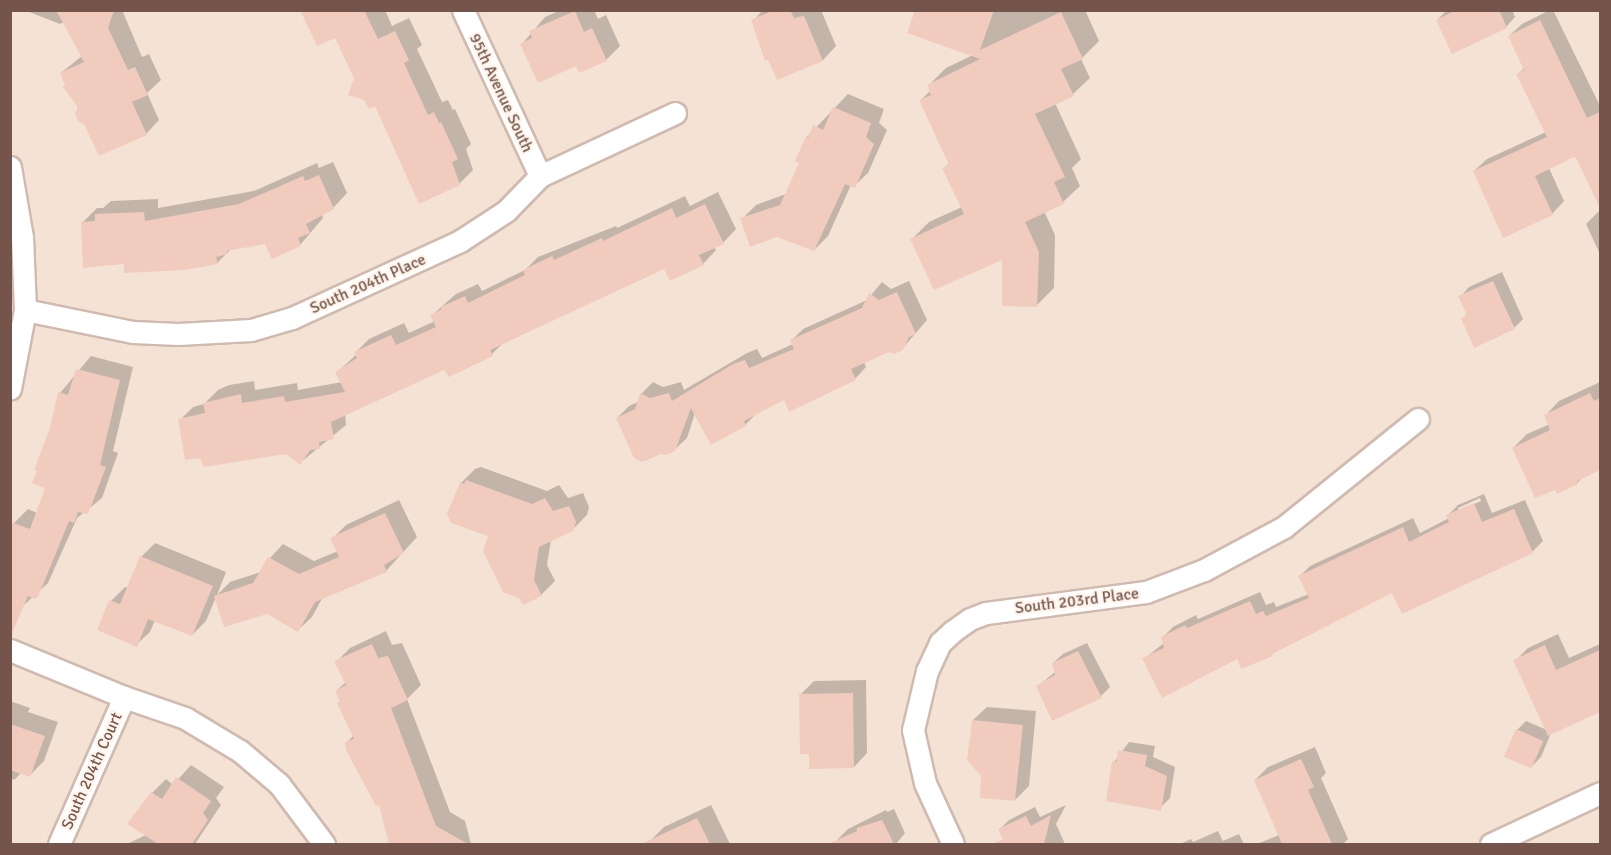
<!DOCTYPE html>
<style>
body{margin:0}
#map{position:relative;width:1611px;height:855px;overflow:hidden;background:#fcf1e6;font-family:Signika,sans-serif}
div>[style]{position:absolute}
.residential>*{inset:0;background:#f4e2d5;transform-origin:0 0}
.shadow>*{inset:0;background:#0003}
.building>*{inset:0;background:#f1ccbe;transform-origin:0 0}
.roads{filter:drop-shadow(2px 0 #d0baaf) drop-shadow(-2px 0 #d0baaf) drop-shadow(0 2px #d0baaf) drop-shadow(0 -2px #d0baaf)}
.street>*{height:21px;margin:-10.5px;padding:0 10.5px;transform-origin:10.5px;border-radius:10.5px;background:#fff}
span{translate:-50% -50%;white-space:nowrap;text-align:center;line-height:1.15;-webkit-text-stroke:5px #fff5ed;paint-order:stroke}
.street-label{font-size:16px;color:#75554b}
.frame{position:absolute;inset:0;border:12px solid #75554b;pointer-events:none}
</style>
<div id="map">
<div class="residential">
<i style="left:11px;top:11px;width:1589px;height:833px"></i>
</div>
<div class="shadow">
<i style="clip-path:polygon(24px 10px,122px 10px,142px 57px,149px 54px,161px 80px,147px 93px,159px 120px,146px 134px,85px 122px,61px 73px,82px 56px,64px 22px,60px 24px)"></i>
<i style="clip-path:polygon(304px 10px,385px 10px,392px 26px,409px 18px,422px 45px,417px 49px,442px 102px,448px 100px,453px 110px,455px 109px,471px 144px,466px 149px,473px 170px,459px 184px,375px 104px,355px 78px,336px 36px)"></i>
<i style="clip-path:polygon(561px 10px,594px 10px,598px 19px,606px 15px,620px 46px,606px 60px,577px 64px,522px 44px,545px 17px)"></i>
<i style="clip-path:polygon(763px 10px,821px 10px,836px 46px,823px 60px,778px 78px,753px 21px)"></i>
<i style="clip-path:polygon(917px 10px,1085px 10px,1099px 41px,1081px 59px,1090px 78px,1073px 94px,1055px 103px,1081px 159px,1072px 168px,1080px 186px,1063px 202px,1044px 211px,1055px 235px,1054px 288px,1037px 305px,1003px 257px,912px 239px,929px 222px,962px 207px,944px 168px,950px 163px,921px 100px,931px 90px,929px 85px,946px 68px,973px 55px)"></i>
<i style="clip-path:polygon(1447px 10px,1512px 10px,1515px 17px,1506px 27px,1437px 20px)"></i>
<i style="clip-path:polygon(1550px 10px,1553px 10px,1600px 106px,1600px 168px,1586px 175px,1578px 157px,1573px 156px,1549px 168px,1564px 201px,1552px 214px,1474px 171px,1487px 159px,1546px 132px,1518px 74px,1524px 68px,1509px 36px,1522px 24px)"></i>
<i style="clip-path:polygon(848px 94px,884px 109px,879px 123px,887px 130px,868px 173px,854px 186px,851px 185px,828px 236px,814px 250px,742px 219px,756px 205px,786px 194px,801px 162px,797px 160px,807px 137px)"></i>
<i style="clip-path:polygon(333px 162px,347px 193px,334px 207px,322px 214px,323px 218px,300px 245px,266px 242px,231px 249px,217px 263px,125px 262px,83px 222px,97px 208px,103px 208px,111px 201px,158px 199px,158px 208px,254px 191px,317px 163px,319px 168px)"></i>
<i style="clip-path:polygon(718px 192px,736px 229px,723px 243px,714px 247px,716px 250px,703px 264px,665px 267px,505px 341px,492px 354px,444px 368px,345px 414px,346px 425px,300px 463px,287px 452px,180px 420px,193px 407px,204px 404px,218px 390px,229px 385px,254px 381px,255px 390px,297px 383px,298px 390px,342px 382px,337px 372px,357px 354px,356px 352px,369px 339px,404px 323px,409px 333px,435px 321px,432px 315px,456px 294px,478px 284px,482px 291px,525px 270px,538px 257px,616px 226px,617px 228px,685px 196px,690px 206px)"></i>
<i style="clip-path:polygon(1600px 210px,1600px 254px,1586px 224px)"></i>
<i style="clip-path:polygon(1502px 272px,1523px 319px,1514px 328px,1463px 318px,1468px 313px,1460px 297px,1469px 287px)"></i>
<i style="clip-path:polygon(909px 281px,927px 320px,902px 349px,889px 351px,864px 362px,866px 367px,855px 379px,784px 397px,757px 413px,745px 425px,695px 413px,687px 438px,674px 450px,617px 418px,629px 406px,638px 402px,641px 394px,653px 382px,663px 387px,681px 382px,684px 390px,747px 353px,757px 349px,762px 358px,793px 344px,792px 340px,803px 329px,867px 300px,882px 282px,891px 289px)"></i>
<i style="clip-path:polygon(91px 356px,133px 367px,113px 451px,118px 453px,102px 498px,77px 518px,48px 583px,23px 606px,10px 532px,14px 523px,28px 509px,37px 513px,47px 487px,52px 428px,60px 393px)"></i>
<i style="clip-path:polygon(1600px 382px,1600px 468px,1584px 476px,1577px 483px,1513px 448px,1527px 434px,1550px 424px,1546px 415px,1559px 401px)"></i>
<i style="clip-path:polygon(481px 467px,547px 491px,559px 485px,568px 498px,583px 493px,589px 507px,587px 515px,572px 530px,551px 540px,547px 565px,555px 581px,541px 595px,490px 535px,461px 483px,475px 469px)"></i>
<i style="clip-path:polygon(evenodd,1484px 494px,1492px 513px,1525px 500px,1543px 541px,1533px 551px,1403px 612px,1393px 591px,1277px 649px,1272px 654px,1144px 659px,1164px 643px,1162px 638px,1173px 627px,1196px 615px,1198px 619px,1260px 592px,1266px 605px,1274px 602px,1276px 607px,1309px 594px,1300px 576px,1310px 566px,1413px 518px,1420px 533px,1449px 518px,1448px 515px,1458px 505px,1484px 494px,1480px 498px,1481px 501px,1458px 511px,1458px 508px,1480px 498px)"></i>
<i style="clip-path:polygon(399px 500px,417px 537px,386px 571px,323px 597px,312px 617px,298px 630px,267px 613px,216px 597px,206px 621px,192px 635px,155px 620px,150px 632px,136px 645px,111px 601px,125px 587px,128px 588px,141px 557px,155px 543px,226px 572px,217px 595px,230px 582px,261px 572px,270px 558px,283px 544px,314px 561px,338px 551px,332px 539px,346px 525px)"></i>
<i style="clip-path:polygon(386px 631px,392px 645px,402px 643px,421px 685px,407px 699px,450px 812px,465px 821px,471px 844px,391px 844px,380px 804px,347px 742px,354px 735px,336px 691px,346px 682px,336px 662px,350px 648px)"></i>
<i style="clip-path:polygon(1558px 634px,1569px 658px,1600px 644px,1600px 710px,1551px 733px,1541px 757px,1532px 766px,1517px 730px,1526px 721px,1547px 730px,1515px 661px,1528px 648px)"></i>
<i style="clip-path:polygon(1087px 643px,1110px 687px,1101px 696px,1038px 686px,1055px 672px,1053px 663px,1063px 654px)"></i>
<i style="clip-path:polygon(866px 680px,867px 753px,854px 767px,810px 752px,800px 695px,814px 681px)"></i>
<i style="clip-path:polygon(10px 701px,30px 708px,28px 712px,58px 722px,44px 761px,30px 775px,22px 772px,14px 780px,10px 778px)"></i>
<i style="clip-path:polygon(987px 707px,1036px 711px,1029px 786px,1015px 800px,983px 775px,973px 720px)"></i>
<i style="clip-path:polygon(1129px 742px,1155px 746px,1153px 757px,1175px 767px,1170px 798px,1160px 808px,1114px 762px)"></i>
<i style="clip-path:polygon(1315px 747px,1326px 773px,1321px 778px,1348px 839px,1343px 844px,1257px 844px,1279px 835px,1255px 780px,1268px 767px)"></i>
<i style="clip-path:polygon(191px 765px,224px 787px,216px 798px,221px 805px,195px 844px,127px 844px,146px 835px,152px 793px,166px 779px,173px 785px)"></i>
<i style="clip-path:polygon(711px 805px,730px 844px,652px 844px,650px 841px,664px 827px)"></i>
<i style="clip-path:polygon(1066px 805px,1056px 824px,1065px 844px,1007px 844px,1000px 829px,1009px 820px,1035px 807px,1040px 817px)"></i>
<i style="clip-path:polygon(894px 809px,905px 833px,896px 844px,837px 844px,836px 841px,848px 829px,886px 810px,887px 812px)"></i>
<i style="clip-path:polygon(1218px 831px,1223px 841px,1239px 834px,1244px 844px,1180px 844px,1191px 839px,1193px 842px)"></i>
</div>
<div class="building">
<i style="clip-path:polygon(56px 10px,114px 10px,108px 28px,128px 70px,135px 67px,148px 95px,132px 102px,147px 135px,99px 156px,84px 124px,79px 122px,75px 114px,78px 107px,62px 86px,65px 85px,60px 73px,84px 62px)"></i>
<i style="clip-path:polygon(300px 10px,364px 10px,378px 39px,395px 31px,409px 60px,404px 63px,428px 115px,434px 112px,439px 123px,441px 122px,458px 159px,452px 162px,460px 185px,419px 204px,375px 106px,369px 109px,364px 100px,348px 95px,354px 78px,335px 38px,317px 46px)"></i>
<i style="clip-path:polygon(774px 10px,790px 10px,794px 18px,804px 16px,823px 61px,777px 80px,768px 60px,765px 61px,751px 20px)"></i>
<i style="clip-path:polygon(915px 10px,994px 10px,980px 50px,1061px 12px,1083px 59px,1061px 69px,1074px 96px,1035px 114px,1065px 177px,1054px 182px,1064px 204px,1025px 222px,1039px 252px,1037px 307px,1002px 306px,1002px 260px,934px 290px,910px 239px,964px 214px,942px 168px,949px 165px,919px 100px,931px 95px,927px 85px,980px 59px,907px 33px)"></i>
<i style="clip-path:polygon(1456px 10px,1499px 10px,1507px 28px,1452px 54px,1436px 20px)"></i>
<i style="clip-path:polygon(575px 11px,584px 32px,592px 28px,607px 61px,579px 73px,576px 66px,538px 83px,520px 44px,532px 38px,529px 31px)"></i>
<i style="clip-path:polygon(1540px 20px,1587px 118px,1600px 112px,1600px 208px,1576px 158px,1574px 157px,1535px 176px,1553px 215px,1503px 238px,1473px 171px,1547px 137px,1516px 74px,1524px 70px,1508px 36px)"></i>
<i style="clip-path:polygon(833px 107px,871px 123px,866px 137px,874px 144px,855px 188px,845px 184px,814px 251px,777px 237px,750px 247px,740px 218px,780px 205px,799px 163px,795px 161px,806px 136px,808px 138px,813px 125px,823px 130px)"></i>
<i style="clip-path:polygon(319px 175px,334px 209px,306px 224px,310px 233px,298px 238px,301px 246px,272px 259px,265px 244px,227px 251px,228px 254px,216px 257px,218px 264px,185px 270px,124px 273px,124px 264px,83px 268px,81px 222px,95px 221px,95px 214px,144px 212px,145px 221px,239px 204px,303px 176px,305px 181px)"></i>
<i style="clip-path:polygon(705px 204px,724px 244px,699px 255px,704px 265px,670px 281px,664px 269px,490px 350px,493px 356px,449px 377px,444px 370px,331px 422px,334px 439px,319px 442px,320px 449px,310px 450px,300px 465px,286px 454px,204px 467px,200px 458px,185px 460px,178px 419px,205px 413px,203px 403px,241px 394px,242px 403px,284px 396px,285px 402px,345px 392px,335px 372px,357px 358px,354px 352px,391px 335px,396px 345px,436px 327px,430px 315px,442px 309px,441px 307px,465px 296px,468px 303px,525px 275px,523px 270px,552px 256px,554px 260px,602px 238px,603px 241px,672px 208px,676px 218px)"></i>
<i style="clip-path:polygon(1493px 281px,1515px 329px,1474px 348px,1461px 318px,1467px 315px,1458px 296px)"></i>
<i style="clip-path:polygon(897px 292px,916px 334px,909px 337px,903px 350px,894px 354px,889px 352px,851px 369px,856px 380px,789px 412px,784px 400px,744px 421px,746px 426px,711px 445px,691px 408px,675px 451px,666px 455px,661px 454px,642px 462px,634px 458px,616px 418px,635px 409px,640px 393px,650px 398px,669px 393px,672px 401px,733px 364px,745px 360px,749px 368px,794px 349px,790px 340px,862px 308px,869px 293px,879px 300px)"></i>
<i style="clip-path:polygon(76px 369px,120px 380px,100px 465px,106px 467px,88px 514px,78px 512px,74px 523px,69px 521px,38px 597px,35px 599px,28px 596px,10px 638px,10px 522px,30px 529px,45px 488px,32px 483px,37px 471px,34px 470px,50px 428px,58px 392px,68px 395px)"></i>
<i style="clip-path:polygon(1590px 393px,1594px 401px,1600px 398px,1600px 470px,1577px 481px,1578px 484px,1557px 494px,1555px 490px,1535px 498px,1512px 448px,1550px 430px,1544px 415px)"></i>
<i style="clip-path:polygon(466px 480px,532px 504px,545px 498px,553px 511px,569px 506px,576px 522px,573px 531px,539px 547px,534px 580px,542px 596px,523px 605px,519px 598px,503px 592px,483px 551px,488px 536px,451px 523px,447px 514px,460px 482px,464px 484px)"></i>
<i style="clip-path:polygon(1474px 503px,1482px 522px,1514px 509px,1533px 553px,1402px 614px,1392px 593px,1272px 654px,1273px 656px,1241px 669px,1237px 659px,1162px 698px,1142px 658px,1164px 648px,1161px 637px,1185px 625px,1187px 628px,1250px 601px,1256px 614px,1263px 611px,1266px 616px,1309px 598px,1298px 576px,1403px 527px,1409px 542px,1449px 522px,1446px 515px)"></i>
<i style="clip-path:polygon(385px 513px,404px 553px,384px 565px,387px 572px,315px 602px,298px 632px,267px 614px,224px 627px,214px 596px,253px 583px,268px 557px,299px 574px,339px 557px,330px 538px)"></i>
<i style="clip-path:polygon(140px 556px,213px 586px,192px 636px,148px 619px,137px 647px,97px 630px,109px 600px,120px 604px)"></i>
<i style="clip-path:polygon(372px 644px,378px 658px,388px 656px,408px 700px,391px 708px,436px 826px,468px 844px,389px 844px,379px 805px,376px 806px,346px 750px,345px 742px,354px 739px,337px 703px,340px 702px,335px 691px,346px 685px,334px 661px)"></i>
<i style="clip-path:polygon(1545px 645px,1556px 670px,1600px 650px,1600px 712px,1548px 736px,1513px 660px)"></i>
<i style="clip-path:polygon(1078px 651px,1102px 698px,1052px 721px,1036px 686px,1055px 675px,1052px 663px)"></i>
<i style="clip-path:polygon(853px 693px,854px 768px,809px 769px,809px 754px,800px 754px,799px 694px)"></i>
<i style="clip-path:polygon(972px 720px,1023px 725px,1015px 801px,980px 798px,981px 776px,967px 760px)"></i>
<i style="clip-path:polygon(10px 724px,45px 736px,30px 777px,10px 770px)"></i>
<i style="left:1516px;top:729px;width:30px;height:30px;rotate:24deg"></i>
<i style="clip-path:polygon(1118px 750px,1147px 755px,1145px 766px,1167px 776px,1161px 811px,1106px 801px,1112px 761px,1116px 762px)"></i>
<i style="clip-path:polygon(1301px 759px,1314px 787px,1308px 790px,1332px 844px,1282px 844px,1254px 780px)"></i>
<i style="clip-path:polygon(176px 777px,211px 801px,203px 813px,208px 820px,192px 844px,158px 844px,127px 824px,151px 792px,162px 799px)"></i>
<i style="clip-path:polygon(1051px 815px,1044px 844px,992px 844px,1003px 839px,998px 829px,1026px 816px,1031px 826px)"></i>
<i style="clip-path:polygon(697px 818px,710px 844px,641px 844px)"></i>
<i style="clip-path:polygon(882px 820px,894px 844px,828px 844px,857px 831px,857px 828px)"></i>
</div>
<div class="roads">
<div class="street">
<i style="left:463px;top:10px;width:183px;rotate:65.1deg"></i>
<i style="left:10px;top:167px;width:71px;rotate:80.3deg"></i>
<i style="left:22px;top:237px;width:73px;rotate:87.6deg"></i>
<i style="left:25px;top:310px;width:80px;rotate:100.8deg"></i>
<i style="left:25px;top:310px;width:110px;rotate:11.5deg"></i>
<i style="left:133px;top:332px;width:45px;rotate:2.5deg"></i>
<i style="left:178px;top:334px;width:73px;rotate:-3.1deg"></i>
<i style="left:251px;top:330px;width:43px;rotate:-16.3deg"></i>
<i style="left:292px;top:318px;width:185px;rotate:-24.6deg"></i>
<i style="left:460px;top:241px;width:55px;rotate:-33.1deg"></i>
<i style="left:506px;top:211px;width:49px;rotate:-45.8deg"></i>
<i style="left:540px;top:176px;width:149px;rotate:-25deg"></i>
<i style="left:10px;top:650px;width:123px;rotate:22.4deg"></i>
<i style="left:124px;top:697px;width:65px;rotate:19deg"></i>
<i style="left:185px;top:718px;width:64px;rotate:31deg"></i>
<i style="left:240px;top:751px;width:51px;rotate:40.2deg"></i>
<i style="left:279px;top:784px;width:75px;rotate:53.1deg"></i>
<i style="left:59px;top:844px;width:161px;rotate:-66.1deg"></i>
<i style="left:953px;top:844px;width:67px;rotate:-114.7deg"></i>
<i style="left:925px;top:783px;width:54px;rotate:-102.8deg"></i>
<i style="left:913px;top:730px;width:61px;rotate:-76.7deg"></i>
<i style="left:927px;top:671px;width:31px;rotate:-65deg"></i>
<i style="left:940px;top:643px;width:18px;rotate:-43deg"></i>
<i style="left:953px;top:631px;width:21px;rotate:-35deg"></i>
<i style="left:970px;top:619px;width:17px;rotate:-21deg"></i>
<i style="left:986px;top:613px;width:161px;rotate:-7.5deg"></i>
<i style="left:1146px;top:592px;width:62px;rotate:-20.8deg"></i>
<i style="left:1204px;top:570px;width:91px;rotate:-28.3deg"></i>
<i style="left:1284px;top:527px;width:172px;rotate:-38.9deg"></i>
<i style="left:1491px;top:844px;width:120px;rotate:-25.1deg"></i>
</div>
</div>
<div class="street-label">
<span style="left:501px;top:93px;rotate:65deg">95th Avenue South</span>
<span style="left:368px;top:284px;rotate:-24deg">South 204th Place</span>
<span style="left:1077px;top:601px;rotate:-7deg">South 203rd Place</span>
<span style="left:92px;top:771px;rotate:-66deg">South 204th Court</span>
</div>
<div class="frame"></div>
</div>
